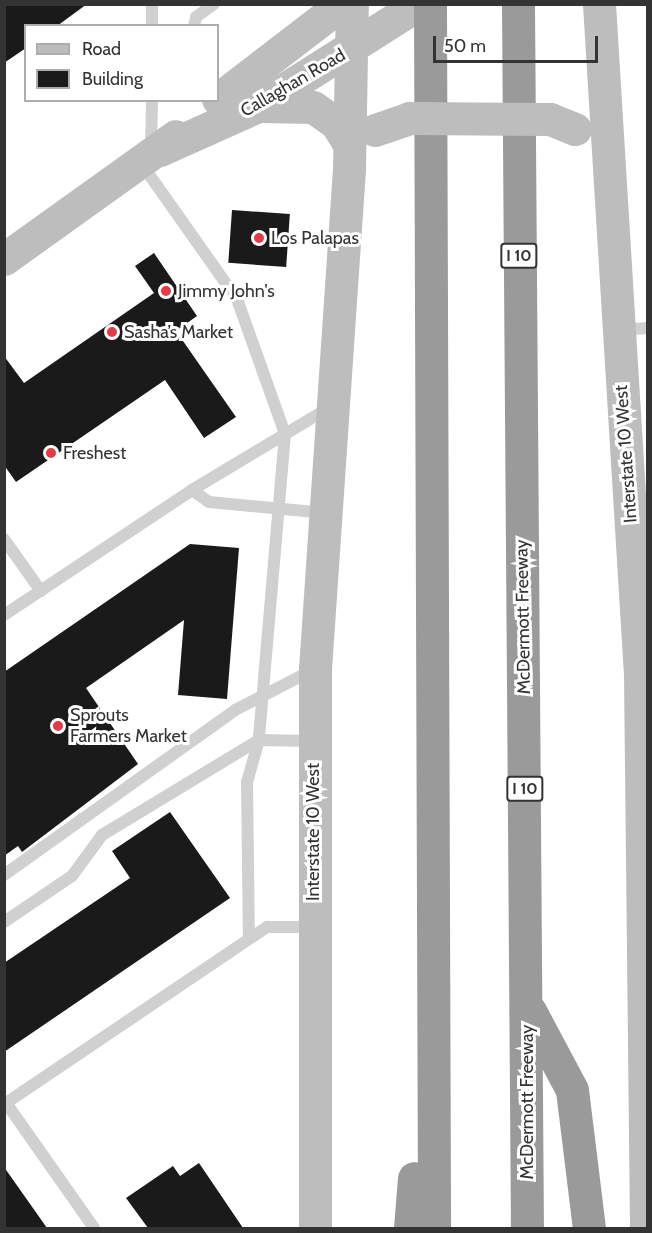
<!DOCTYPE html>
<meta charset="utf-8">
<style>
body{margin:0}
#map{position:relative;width:652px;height:1233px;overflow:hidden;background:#fff;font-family:Cabin,sans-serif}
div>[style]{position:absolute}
.building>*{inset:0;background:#1a1a1a;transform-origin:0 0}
.service>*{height:12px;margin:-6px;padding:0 6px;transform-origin:6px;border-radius:6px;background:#d0d0d0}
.secondary>*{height:33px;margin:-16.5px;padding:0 16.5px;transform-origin:16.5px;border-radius:16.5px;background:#bdbdbd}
.motorway>*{height:33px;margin:-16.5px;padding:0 16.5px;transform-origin:16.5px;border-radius:16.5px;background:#9a9a9a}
.secondary-bridge>*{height:33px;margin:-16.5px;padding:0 16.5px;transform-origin:16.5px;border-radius:16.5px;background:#bdbdbd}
.dots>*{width:16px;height:16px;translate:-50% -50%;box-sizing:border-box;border:3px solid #fff;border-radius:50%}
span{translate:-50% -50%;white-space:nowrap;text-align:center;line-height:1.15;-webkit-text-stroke:6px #fff;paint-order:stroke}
.shield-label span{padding:2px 4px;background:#fff;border:2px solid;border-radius:4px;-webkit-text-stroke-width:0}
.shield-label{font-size:16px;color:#333;font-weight:700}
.street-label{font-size:18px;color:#333}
.poi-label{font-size:18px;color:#333}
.left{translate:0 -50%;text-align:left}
.frame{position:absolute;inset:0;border:6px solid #333;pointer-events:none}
.legend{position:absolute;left:24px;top:24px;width:195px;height:78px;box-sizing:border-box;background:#fff;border:2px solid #adadad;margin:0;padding:8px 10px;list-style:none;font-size:18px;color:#333}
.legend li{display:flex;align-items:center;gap:12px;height:30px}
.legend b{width:30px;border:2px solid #adadad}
.scale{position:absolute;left:433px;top:36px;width:165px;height:27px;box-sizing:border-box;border:3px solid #333;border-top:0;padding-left:8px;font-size:18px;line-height:21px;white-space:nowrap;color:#333;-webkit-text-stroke:4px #fff;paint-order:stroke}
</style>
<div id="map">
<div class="building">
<i style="clip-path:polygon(4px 4px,87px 4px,57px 26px,26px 26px,26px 48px,4px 63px)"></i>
<i style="left:232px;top:210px;width:58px;height:53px;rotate:4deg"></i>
<i style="clip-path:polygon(154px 253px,197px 316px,176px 331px,236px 417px,204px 438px,165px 380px,16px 482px,4px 465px,4px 356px,24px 383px,154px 293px,135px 266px)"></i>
<i style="clip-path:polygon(190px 544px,239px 548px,227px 699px,178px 695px,184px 620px,86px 688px,138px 764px,22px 852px,18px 846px,4px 856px,4px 672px)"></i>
<i style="clip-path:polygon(170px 812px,230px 898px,4px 1052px,4px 963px,130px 878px,112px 851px)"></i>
<i style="clip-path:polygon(199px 1163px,243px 1228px,148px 1228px,126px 1198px,173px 1166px,180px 1176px)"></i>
<i style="clip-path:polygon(4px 1167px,47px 1228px,4px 1228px)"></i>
</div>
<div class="service">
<i style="left:152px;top:4px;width:22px;rotate:90deg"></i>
<i style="left:194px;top:26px;width:9px;rotate:-77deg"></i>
<i style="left:196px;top:17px;width:22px;rotate:-36deg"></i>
<i style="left:151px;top:149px;width:49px;rotate:-88.8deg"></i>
<i style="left:141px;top:163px;width:166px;rotate:54.8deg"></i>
<i style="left:237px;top:299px;width:143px;rotate:70.4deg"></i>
<i style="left:285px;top:434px;width:307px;rotate:94.9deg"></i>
<i style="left:259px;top:740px;width:44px;rotate:105.9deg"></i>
<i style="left:247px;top:782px;width:157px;rotate:89.3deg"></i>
<i style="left:619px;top:330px;width:29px;rotate:-4deg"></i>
<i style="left:192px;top:490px;width:21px;rotate:35deg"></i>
<i style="left:209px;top:502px;width:117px;rotate:5.4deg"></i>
<i style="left:4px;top:539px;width:64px;rotate:54.6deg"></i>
<i style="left:4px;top:615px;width:226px;rotate:-33.6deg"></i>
<i style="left:192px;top:490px;width:161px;rotate:-31deg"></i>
<i style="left:4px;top:875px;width:284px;rotate:-35.5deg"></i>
<i style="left:235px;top:710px;width:85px;rotate:-27.2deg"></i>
<i style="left:4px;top:922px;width:82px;rotate:-34.1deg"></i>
<i style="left:72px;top:876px;width:51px;rotate:-53.8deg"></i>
<i style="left:102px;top:835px;width:184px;rotate:-31.2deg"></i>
<i style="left:259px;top:740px;width:54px;rotate:1.1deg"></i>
<i style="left:94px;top:1228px;width:153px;rotate:-125.1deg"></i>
<i style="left:6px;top:1103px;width:315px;rotate:-34deg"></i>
<i style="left:267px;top:927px;width:46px"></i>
</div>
<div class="secondary">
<i style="left:599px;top:4px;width:671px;rotate:86.5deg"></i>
<i style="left:640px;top:674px;width:554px;rotate:89.38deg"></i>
<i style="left:218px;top:99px;width:156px;rotate:-37.5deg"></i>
<i style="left:260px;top:106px;width:53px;rotate:1.1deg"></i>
<i style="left:313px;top:107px;width:28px;rotate:35deg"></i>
<i style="left:336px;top:123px;width:25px;rotate:58deg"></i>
<i style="left:160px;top:150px;width:107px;rotate:-24.2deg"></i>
<i style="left:258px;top:106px;width:191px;rotate:-32.4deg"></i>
<i style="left:4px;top:259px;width:211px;rotate:-35.6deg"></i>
<i style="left:315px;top:1228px;width:559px;rotate:-90deg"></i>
<i style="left:315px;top:669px;width:501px;rotate:-86.11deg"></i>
<i style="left:349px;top:169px;width:165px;rotate:-89deg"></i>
</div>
<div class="motorway">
<i style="left:430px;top:4px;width:1224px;rotate:89.81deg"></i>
<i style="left:518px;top:4px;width:1224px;rotate:89.58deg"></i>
<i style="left:530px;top:1011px;width:89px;rotate:62deg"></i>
<i style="left:572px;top:1090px;width:139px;rotate:83deg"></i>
<i style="left:410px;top:1228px;width:50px;rotate:-85.4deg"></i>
</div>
<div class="secondary-bridge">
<i style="left:375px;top:130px;width:36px;rotate:-19deg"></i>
<i style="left:409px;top:118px;width:141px;rotate:0.4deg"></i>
<i style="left:550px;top:119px;width:27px;rotate:22deg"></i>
</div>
<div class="dots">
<i style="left:259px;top:238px;background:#e63946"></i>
<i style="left:166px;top:291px;background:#e63946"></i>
<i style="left:112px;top:332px;background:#e63946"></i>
<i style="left:51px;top:453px;background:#e63946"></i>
<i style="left:58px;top:726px;background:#e63946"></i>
</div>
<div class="shield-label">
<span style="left:519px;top:256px">I 10</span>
<span style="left:525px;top:789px">I 10</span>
</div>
<div class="street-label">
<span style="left:293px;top:83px;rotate:-30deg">Callaghan Road</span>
<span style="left:626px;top:454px;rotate:-94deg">Interstate 10 West</span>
<span style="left:523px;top:617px;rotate:-91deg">McDermott Freeway</span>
<span style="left:313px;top:832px;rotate:-90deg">Interstate 10 West</span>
<span style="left:527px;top:1102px;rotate:-90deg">McDermott Freeway</span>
</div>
<div class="poi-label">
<span class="left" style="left:271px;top:238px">Los Palapas</span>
<span class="left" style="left:178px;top:291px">Jimmy John's</span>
<span class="left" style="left:124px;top:332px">Sasha’s Market</span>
<span class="left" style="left:63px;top:453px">Freshest</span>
<span class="left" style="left:70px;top:726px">Sprouts<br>Farmers Market</span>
</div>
<div class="frame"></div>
<ul class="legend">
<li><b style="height:8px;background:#bdbdbd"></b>Road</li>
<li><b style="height:16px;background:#1a1a1a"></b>Building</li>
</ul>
<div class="scale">50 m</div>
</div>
